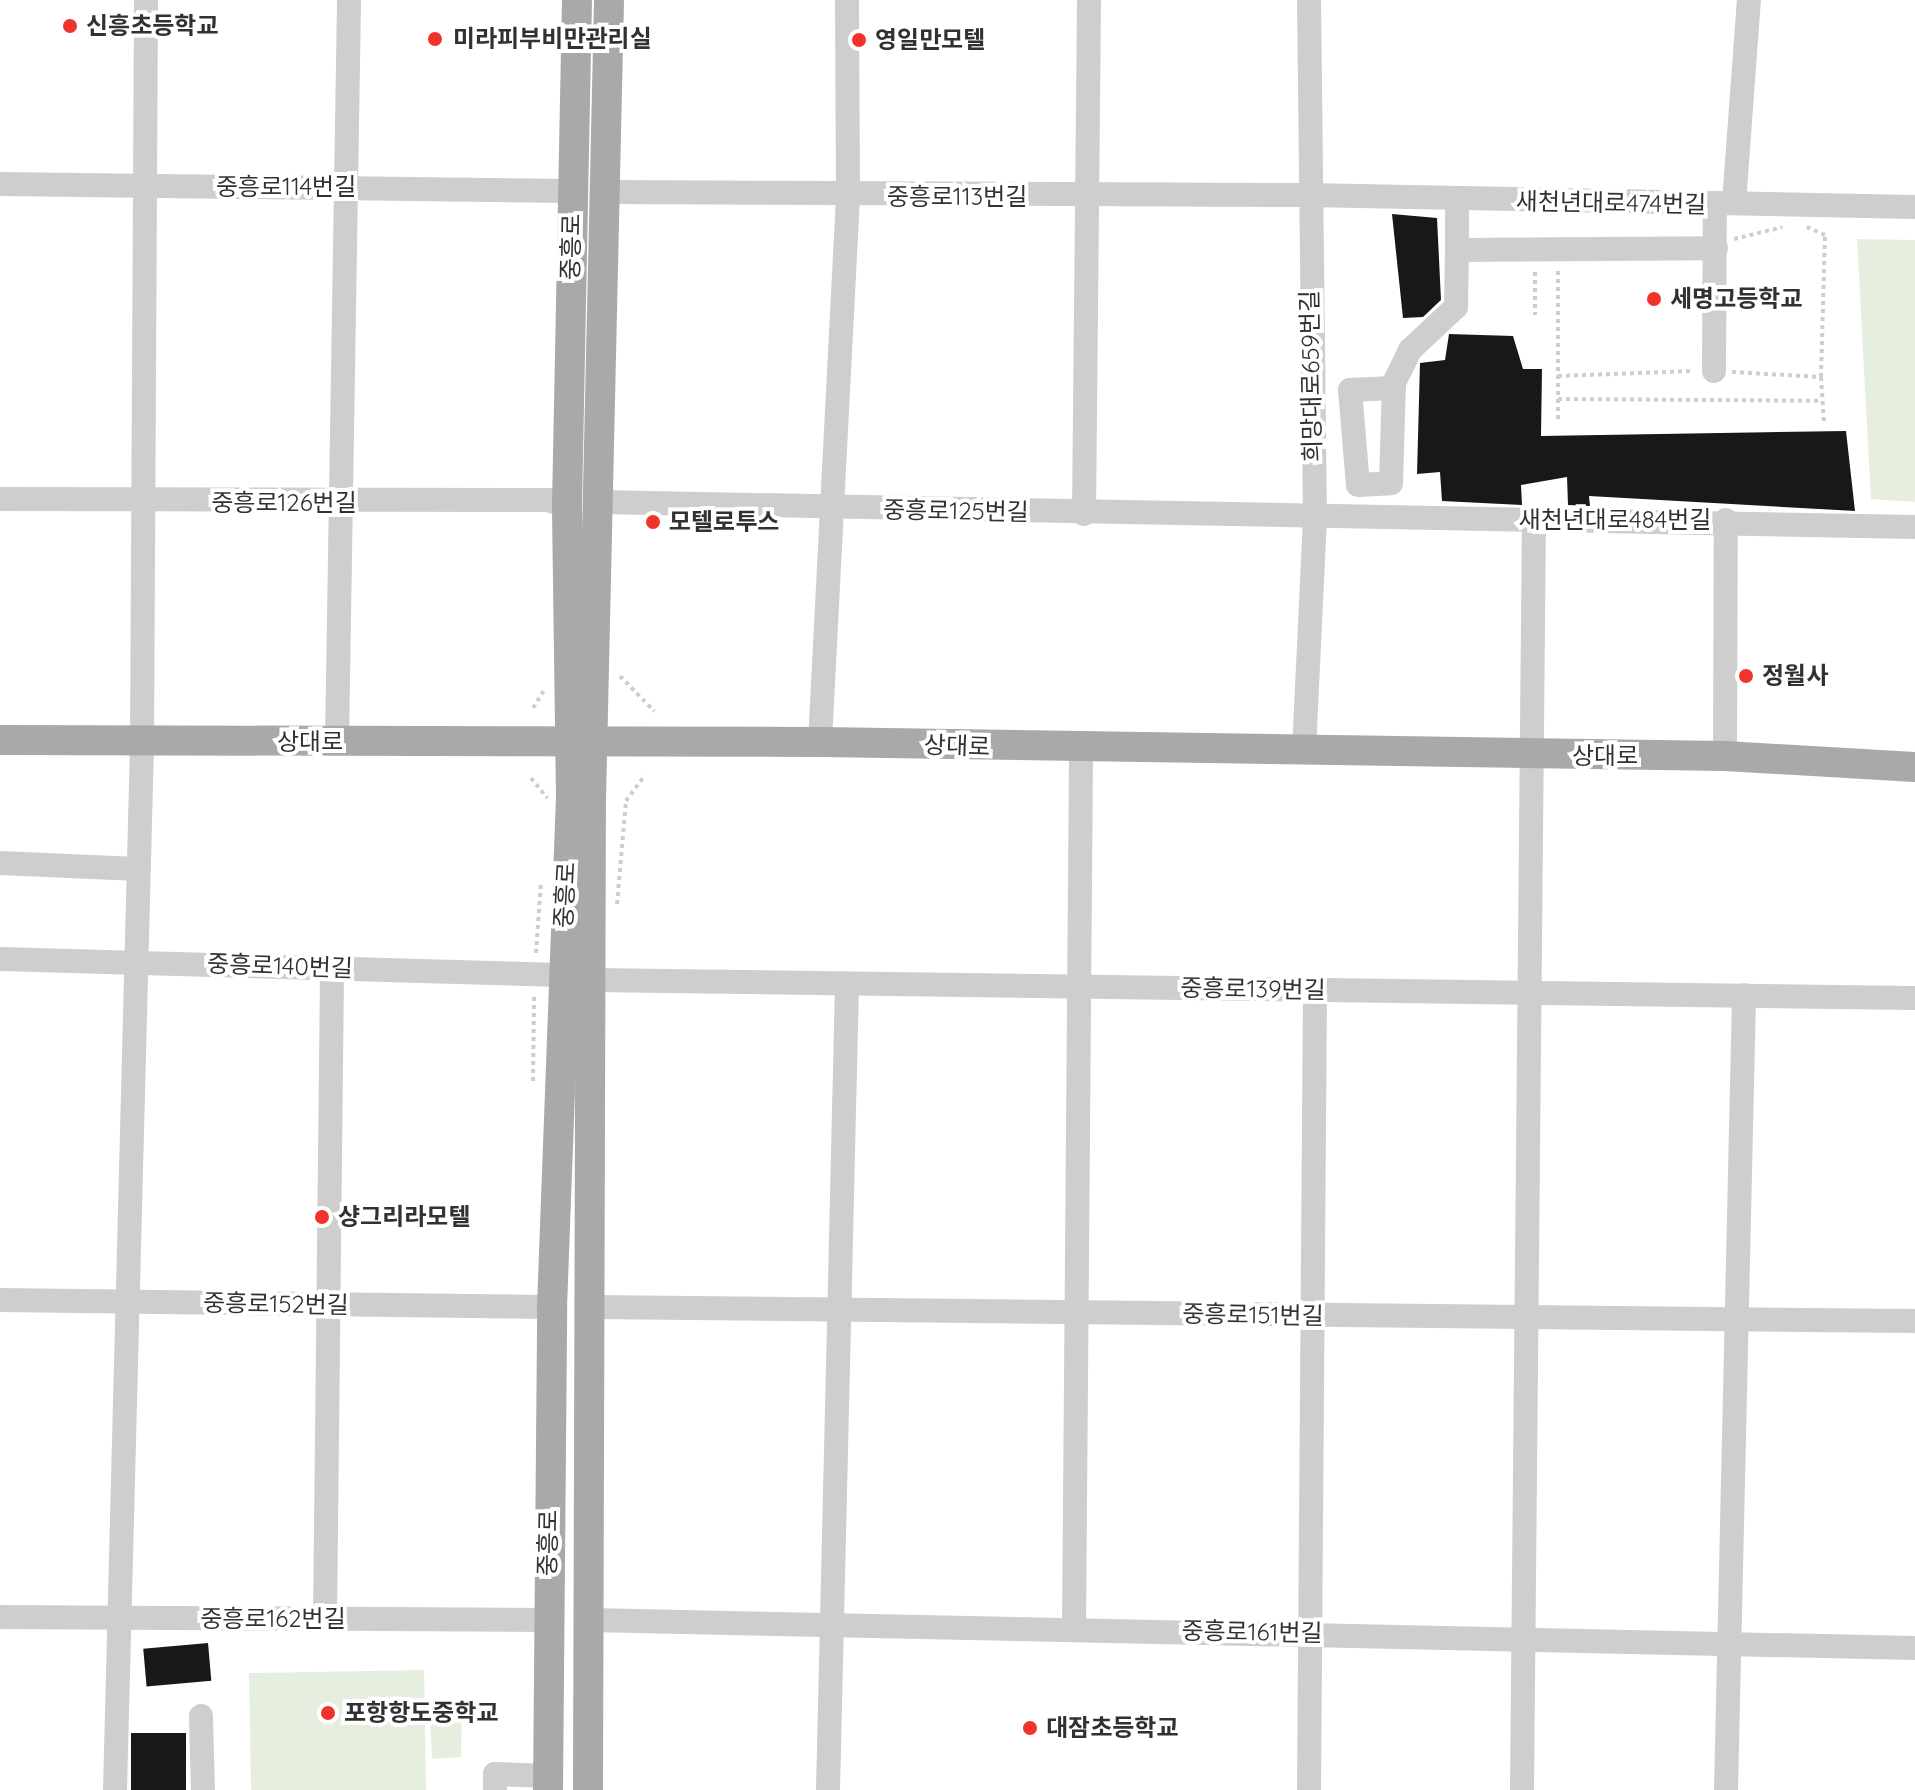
<!DOCTYPE html>
<meta charset="utf-8">
<style>
body{margin:0}
#map{position:relative;width:1915px;height:1790px;overflow:hidden;background:#fff;font-family:Quicksand,"Noto Sans KR",sans-serif}
div>[style]{position:absolute}
.green>*{inset:0;background:#e6efdf;transform-origin:0 0}
.building>*{inset:0;background:#181818;transform-origin:0 0}
.path>*{height:4px;margin-top:-2px;transform-origin:0;background:repeating-linear-gradient(90deg,#cecece 0 4px,transparent 0 8px)}
.minor>*{height:24px;margin:-12px;padding:0 12px;transform-origin:12px;border-radius:12px;background:#cecece}
.major>*{height:30px;margin:-15px;padding:0 15px;transform-origin:15px;border-radius:15px;background:#a9a9a9}
.dots>*{width:22px;height:22px;translate:-50% -50%;box-sizing:border-box;border:4px solid #fff;border-radius:50%}
span{translate:-50% -50%;white-space:nowrap;text-align:center;line-height:1.15;-webkit-text-stroke:8px #fff;paint-order:stroke}
.poi-label{font-size:24px;color:#313131;font-weight:700}
.left{translate:0 -50%;text-align:left}
.street-label{font-size:24px;color:#313131}
</style>
<div id="map">
<div class="green">
<i style="clip-path:polygon(1857px 239px,1915px 240px,1915px 502px,1871px 499px)"></i>
<i style="left:424px;top:1670px;width:120px;height:175px;rotate:89deg"></i>
<i style="clip-path:polygon(429px 1698px,462px 1698px,461px 1757px,432px 1759px)"></i>
</div>
<div class="building">
<i style="clip-path:polygon(1392px 214px,1437px 218px,1441px 300px,1423px 317px,1403px 318px)"></i>
<i style="clip-path:polygon(1449px 334px,1513px 336px,1523px 369px,1542px 369px,1541px 436px,1846px 431px,1855px 511px,1589px 496px,1590px 506px,1568px 505px,1567px 477px,1521px 485px,1522px 505px,1442px 501px,1440px 472px,1417px 474px,1420px 363px,1445px 360px)"></i>
<i style="left:208px;top:1643px;width:38px;height:65px;rotate:85deg"></i>
<i style="left:131px;top:1733px;width:55px;height:57px"></i>
</div>
<div class="path">
<i style="left:1734px;top:239px;width:50px;rotate:-13.8deg"></i>
<i style="left:1558px;top:271px;width:152px;rotate:90deg"></i>
<i style="left:1535px;top:272px;width:43px;rotate:90deg"></i>
<i style="left:1732px;top:372px;width:89px;rotate:3.2deg"></i>
<i style="left:1821px;top:377px;width:142px;rotate:-88.4deg"></i>
<i style="left:1825px;top:235px;width:20px;rotate:-156deg"></i>
<i style="left:1558px;top:376px;width:134px;rotate:-2.1deg"></i>
<i style="left:1821px;top:377px;width:46px;rotate:86.3deg"></i>
<i style="left:1558px;top:399px;width:264px;rotate:0.4deg"></i>
<i style="left:620px;top:676px;width:49px;rotate:45.8deg"></i>
<i style="left:533px;top:708px;width:22px;rotate:-58deg"></i>
<i style="left:531px;top:778px;width:26px;rotate:51deg"></i>
<i style="left:617px;top:904px;width:103px;rotate:-85deg"></i>
<i style="left:626px;top:801px;width:32px;rotate:-54deg"></i>
<i style="left:536px;top:953px;width:71px;rotate:-86deg"></i>
<i style="left:533px;top:1081px;width:87px;rotate:-89.3deg"></i>
</div>
<div class="minor">
<i style="left:0;top:184px;width:572px;rotate:0.7deg"></i>
<i style="left:607px;top:192px;width:700px;rotate:0.25deg"></i>
<i style="left:1307px;top:195px;width:608px;rotate:1.13deg"></i>
<i style="left:1457px;top:199px;width:51px;rotate:90deg"></i>
<i style="left:1734px;top:203px;width:204px;rotate:-85.8deg"></i>
<i style="left:1714px;top:371px;width:165px;rotate:-89.7deg"></i>
<i style="left:1394px;top:388px;width:44px;rotate:177.4deg"></i>
<i style="left:1350px;top:390px;width:95px;rotate:85.2deg"></i>
<i style="left:1358px;top:485px;width:33px;rotate:-3deg"></i>
<i style="left:1391px;top:483px;width:100px;rotate:-88.3deg"></i>
<i style="left:1394px;top:383px;width:37px;rotate:-64deg"></i>
<i style="left:1410px;top:350px;width:63px;rotate:-43.1deg"></i>
<i style="left:1456px;top:307px;width:57px;rotate:-89deg"></i>
<i style="left:1457px;top:250px;width:259px;rotate:-0.4deg"></i>
<i style="left:0;top:499px;width:548px;rotate:0.1deg"></i>
<i style="left:548px;top:500px;width:20px;rotate:18deg"></i>
<i style="left:598px;top:502px;width:1317px;rotate:1.09deg"></i>
<i style="left:1084px;top:514px;width:514px;rotate:-89.44deg"></i>
<i style="left:337px;top:741px;width:741px;rotate:-89.07deg"></i>
<i style="left:820px;top:742px;width:546px;rotate:-87.06deg"></i>
<i style="left:848px;top:197px;width:197px;rotate:-90.3deg"></i>
<i style="left:1304px;top:751px;width:232px;rotate:-87.3deg"></i>
<i style="left:1315px;top:519px;width:519px;rotate:-90.66deg"></i>
<i style="left:1725px;top:756px;width:236px;rotate:-89.8deg"></i>
<i style="left:0;top:863px;width:138px;rotate:2.5deg"></i>
<i style="left:0;top:959px;width:561px;rotate:1.63deg"></i>
<i style="left:591px;top:980px;width:1324px;rotate:0.78deg"></i>
<i style="left:0;top:1300px;width:552px;rotate:0.73deg"></i>
<i style="left:591px;top:1307px;width:1324px;rotate:0.61deg"></i>
<i style="left:0;top:1617px;width:546px;rotate:0.31deg"></i>
<i style="left:325px;top:1620px;width:652px;rotate:-89.38deg"></i>
<i style="left:590px;top:1620px;width:1325px;rotate:1.21deg"></i>
<i style="left:1074px;top:1629px;width:879px;rotate:-89.54deg"></i>
<i style="left:201px;top:1716px;width:74px;rotate:88.5deg"></i>
<i style="left:115px;top:1790px;width:1046px;rotate:-88.52deg"></i>
<i style="left:142px;top:744px;width:744px;rotate:-89.69deg"></i>
<i style="left:495px;top:1790px;width:16px;rotate:-90deg"></i>
<i style="left:495px;top:1774px;width:53px;rotate:2.2deg"></i>
<i style="left:828px;top:1790px;width:806px;rotate:-88.65deg"></i>
<i style="left:1309px;top:1790px;width:800px;rotate:-89.57deg"></i>
<i style="left:1522px;top:1790px;width:1270px;rotate:-89.46deg"></i>
<i style="left:1726px;top:1790px;width:795px;rotate:-88.7deg"></i>
</div>
<div class="major">
<i style="left:0;top:740px;width:820px;rotate:0.14deg"></i>
<i style="left:820px;top:742px;width:905px;rotate:0.89deg"></i>
<i style="left:1725px;top:756px;width:190px;rotate:3.3deg"></i>
<i style="left:548px;top:1790px;width:483px;rotate:-89.5deg"></i>
<i style="left:552px;top:1307px;width:510px;rotate:-87.87deg"></i>
<i style="left:571px;top:797px;width:291px;rotate:-90.8deg"></i>
<i style="left:567px;top:506px;width:506px;rotate:-88.87deg"></i>
<i style="left:588px;top:1790px;width:990px;rotate:-89.83deg"></i>
<i style="left:591px;top:800px;width:800px;rotate:-88.71deg"></i>
</div>
<div class="dots">
<i style="left:70px;top:26px;background:#f0332b"></i>
<i style="left:435px;top:39px;background:#f0332b"></i>
<i style="left:859px;top:40px;background:#f0332b"></i>
<i style="left:1654px;top:299px;background:#f0332b"></i>
<i style="left:653px;top:522px;background:#f0332b"></i>
<i style="left:1746px;top:676px;background:#f0332b"></i>
<i style="left:322px;top:1217px;background:#f0332b"></i>
<i style="left:328px;top:1713px;background:#f0332b"></i>
<i style="left:1030px;top:1728px;background:#f0332b"></i>
</div>
<div class="poi-label">
<span class="left" style="left:86px;top:26px">신흥초등학교</span>
<span class="left" style="left:453px;top:39px">미라피부비만관리실</span>
<span class="left" style="left:875px;top:40px">영일만모텔</span>
<span class="left" style="left:1670px;top:299px">세명고등학교</span>
<span class="left" style="left:669px;top:522px">모텔로투스</span>
<span class="left" style="left:1762px;top:676px">정월사</span>
<span class="left" style="left:338px;top:1217px">샹그리라모텔</span>
<span class="left" style="left:344px;top:1713px">포항항도중학교</span>
<span class="left" style="left:1046px;top:1728px">대잠초등학교</span>
</div>
<div class="street-label">
<span style="left:286px;top:187px">중흥로114번길</span>
<span style="left:957px;top:197px">중흥로113번길</span>
<span style="left:1611px;top:203px;rotate:1deg">새천년대로474번길</span>
<span style="left:571px;top:247px;rotate:-89deg">중흥로</span>
<span style="left:1311px;top:376px;rotate:-91deg">희망대로659번길</span>
<span style="left:284px;top:503px">중흥로126번길</span>
<span style="left:956px;top:511px;rotate:1deg">중흥로125번길</span>
<span style="left:1615px;top:520px">새천년대로484번길</span>
<span style="left:310px;top:742px">상대로</span>
<span style="left:957px;top:746px;rotate:2deg">상대로</span>
<span style="left:1605px;top:756px">상대로</span>
<span style="left:565px;top:895px;rotate:-87deg">중흥로</span>
<span style="left:280px;top:966px;rotate:2deg">중흥로140번길</span>
<span style="left:1253px;top:989px;rotate:1deg">중흥로139번길</span>
<span style="left:276px;top:1304px;rotate:1deg">중흥로152번길</span>
<span style="left:1253px;top:1315px;rotate:1deg">중흥로151번길</span>
<span style="left:548px;top:1543px;rotate:-89deg">중흥로</span>
<span style="left:273px;top:1619px">중흥로162번길</span>
<span style="left:1252px;top:1632px;rotate:1deg">중흥로161번길</span>
</div>
</div>
